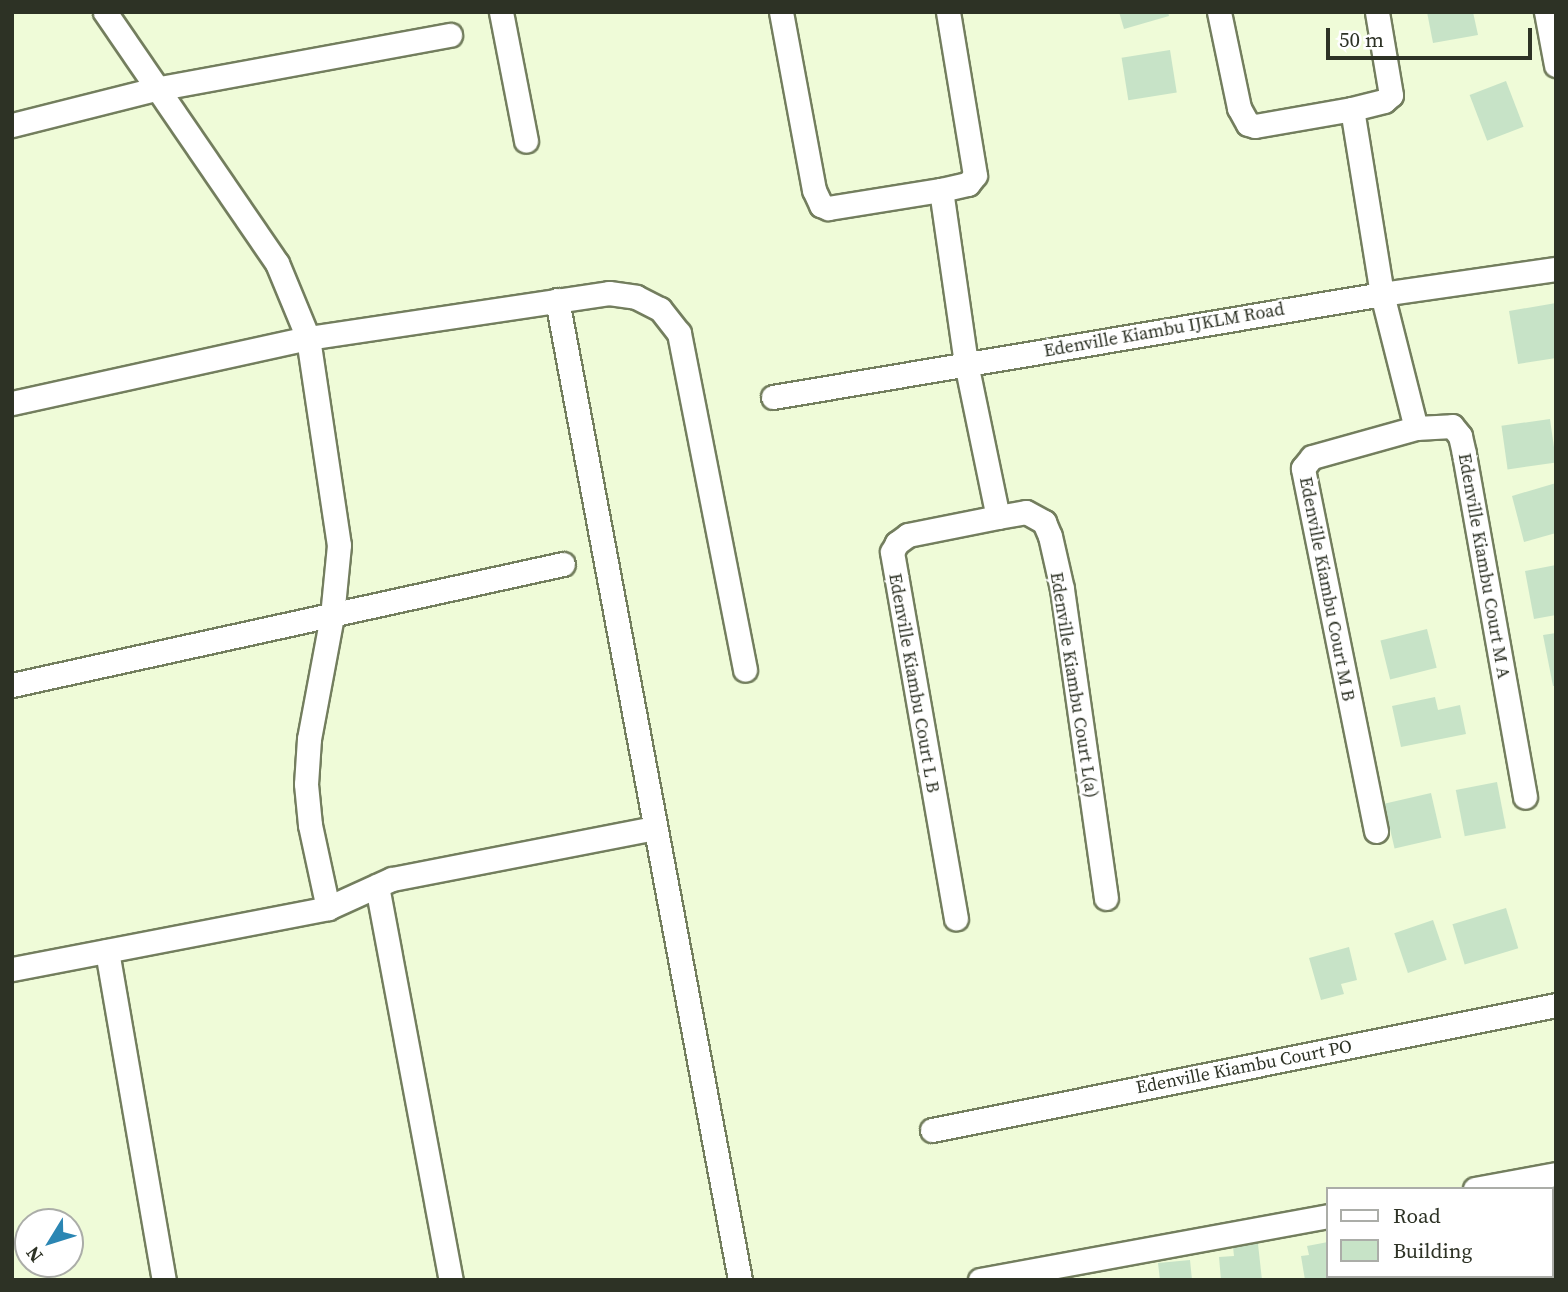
<!DOCTYPE html>
<style>
body{margin:0}
#map{position:relative;width:1568px;height:1292px;overflow:hidden;background:#effbd8;font-family:"Source Serif 4",serif}
div>[style]{position:absolute}
.building>*{inset:0;background:#c7e3c7;transform-origin:0 0}
.roads{filter:drop-shadow(2px 0 #737e5e) drop-shadow(-2px 0 #737e5e) drop-shadow(0 2px #737e5e) drop-shadow(0 -2px #737e5e)}
.minor>*{height:23px;margin:-11.5px;padding:0 11.5px;transform-origin:11.5px;border-radius:11.5px;background:#fff}
span{translate:-50% -50%;white-space:nowrap;text-align:center;line-height:1.15;-webkit-text-stroke:5px #fff;paint-order:stroke}
.street-label{font-size:18px;color:#2d3225}
.frame{position:absolute;inset:0;border:14px solid #2d3225;pointer-events:none}
.legend{position:absolute;left:1326px;top:1187px;width:228px;height:91px;box-sizing:border-box;background:#fff;border:2px solid #abada8;margin:0;padding:9px 12px;list-style:none;font-size:21px;color:#2d3225}
.legend li{display:flex;align-items:center;gap:14px;height:35px}
.legend b{width:35px;border:2px solid #abada8}
.north{position:absolute;left:14px;top:1208px;width:70px;height:70px;box-sizing:border-box;background:#fff;border:2px solid #abada8;border-radius:50%;rotate:232deg;font-size:19px;font-weight:700;line-height:28px;text-align:center;color:#2d3225}
.north::after{content:'';display:block;margin:auto;width:24px;height:32px;background:#2b86b3;clip-path:polygon(50% 0,100% 100%,50% 72%,0 100%)}
.scale{position:absolute;left:1326px;top:28px;width:206px;height:32px;box-sizing:border-box;border:4px solid #2d3225;border-top:0;padding-left:9px;font-size:21px;line-height:24px;white-space:nowrap;color:#2d3225;-webkit-text-stroke:5px #fff;paint-order:stroke}
</style>
<div id="map">
<div class="building">
<i style="clip-path:polygon(1119px 12px,1168px 12px,1169px 16px,1124px 29px)"></i>
<i style="clip-path:polygon(1427px 12px,1473px 12px,1478px 35px,1433px 43px)"></i>
<i style="left:1170px;top:50px;width:43px;height:49px;rotate:81deg"></i>
<i style="left:1506px;top:81px;width:49px;height:39px;rotate:69deg"></i>
<i style="clip-path:polygon(1556px 303px,1556px 358px,1518px 364px,1509px 311px)"></i>
<i style="left:1550px;top:419px;width:44px;height:49px;rotate:82deg"></i>
<i style="clip-path:polygon(1556px 483px,1556px 533px,1524px 542px,1512px 496px)"></i>
<i style="clip-path:polygon(1556px 565px,1556px 615px,1534px 619px,1525px 571px)"></i>
<i style="left:1427px;top:629px;width:40px;height:48px;rotate:76deg"></i>
<i style="clip-path:polygon(1556px 633px,1556px 686px,1553px 686px,1543px 635px)"></i>
<i style="clip-path:polygon(1435px 697px,1438px 710px,1460px 705px,1466px 734px,1401px 747px,1392px 706px)"></i>
<i style="left:1497px;top:782px;width:47px;height:42px;rotate:79deg"></i>
<i style="left:1431px;top:793px;width:46px;height:48px;rotate:77deg"></i>
<i style="left:1506px;top:908px;width:42px;height:56px;rotate:73deg"></i>
<i style="left:1433px;top:920px;width:42px;height:41px;rotate:71deg"></i>
<i style="clip-path:polygon(1349px 947px,1357px 980px,1341px 984px,1344px 994px,1321px 1000px,1309px 958px)"></i>
<i style="left:1552px;top:1198px;width:4px;height:45px"></i>
<i style="clip-path:polygon(1257px 1235px,1262px 1280px,1221px 1280px,1219px 1257px,1234px 1256px,1232px 1238px)"></i>
<i style="clip-path:polygon(1328px 1242px,1328px 1276px,1353px 1277px,1305px 1280px,1301px 1256px,1309px 1255px,1307px 1246px)"></i>
<i style="clip-path:polygon(1190px 1260px,1192px 1280px,1160px 1280px,1158px 1263px)"></i>
</div>
<div class="roads">
<div class="minor">
<i style="left:105px;top:12px;width:304px;rotate:55.6deg"></i>
<i style="left:277px;top:263px;width:81px;rotate:67.5deg"></i>
<i style="left:308px;top:338px;width:209px;rotate:81.5deg"></i>
<i style="left:339px;top:545px;width:71px;rotate:95.6deg"></i>
<i style="left:332px;top:616px;width:125px;rotate:100.6deg"></i>
<i style="left:309px;top:739px;width:45px;rotate:93.8deg"></i>
<i style="left:306px;top:784px;width:41px;rotate:84.4deg"></i>
<i style="left:310px;top:825px;width:85px;rotate:77.8deg"></i>
<i style="left:501px;top:12px;width:131px;rotate:79deg"></i>
<i style="left:781px;top:12px;width:181px;rotate:79.5deg"></i>
<i style="left:814px;top:190px;width:17px;rotate:65deg"></i>
<i style="left:821px;top:205px;width:8px;rotate:23deg"></i>
<i style="left:828px;top:208px;width:114px;rotate:-9.1deg"></i>
<i style="left:941px;top:190px;width:175px;rotate:81.8deg"></i>
<i style="left:966px;top:363px;width:157px;rotate:78.3deg"></i>
<i style="left:998px;top:517px;width:92px;rotate:168.7deg"></i>
<i style="left:908px;top:535px;width:14px;rotate:144deg"></i>
<i style="left:897px;top:543px;width:10px;rotate:119deg"></i>
<i style="left:892px;top:552px;width:372px;rotate:80.1deg"></i>
<i style="left:1219px;top:12px;width:98px;rotate:78.2deg"></i>
<i style="left:1239px;top:108px;width:18px;rotate:61deg"></i>
<i style="left:1248px;top:124px;width:7px;rotate:16deg"></i>
<i style="left:1255px;top:126px;width:98px;rotate:-9.9deg"></i>
<i style="left:1352px;top:109px;width:187px;rotate:80.8deg"></i>
<i style="left:1382px;top:294px;width:138px;rotate:75.8deg"></i>
<i style="left:1416px;top:428px;width:36px;rotate:-3deg"></i>
<i style="left:1452px;top:426px;width:13px;rotate:51deg"></i>
<i style="left:1460px;top:436px;width:18px;rotate:77deg"></i>
<i style="left:1464px;top:454px;width:348px;rotate:79.9deg"></i>
<i style="left:1546px;top:12px;width:54px;rotate:79.3deg"></i>
<i style="left:1352px;top:109px;width:33px;rotate:-14deg"></i>
<i style="left:1384px;top:101px;width:9px;rotate:-41deg"></i>
<i style="left:1391px;top:95px;width:84px;rotate:-99.6deg"></i>
<i style="left:12px;top:125px;width:147px;rotate:-14.1deg"></i>
<i style="left:155px;top:89px;width:300px;rotate:-10.4deg"></i>
<i style="left:941px;top:190px;width:28px;rotate:-13deg"></i>
<i style="left:968px;top:184px;width:11px;rotate:-52deg"></i>
<i style="left:975px;top:175px;width:165px;rotate:-99.4deg"></i>
<i style="left:557px;top:300px;width:997px;rotate:79.42deg"></i>
<i style="left:773px;top:397px;width:618px;rotate:-9.6deg"></i>
<i style="left:1382px;top:294px;width:176px;rotate:-8.2deg"></i>
<i style="left:12px;top:403px;width:303px;rotate:-12.4deg"></i>
<i style="left:308px;top:338px;width:304px;rotate:-8.5deg"></i>
<i style="left:609px;top:293px;width:27px;rotate:8deg"></i>
<i style="left:636px;top:297px;width:27px;rotate:27deg"></i>
<i style="left:660px;top:309px;width:31px;rotate:52deg"></i>
<i style="left:679px;top:333px;width:343px;rotate:78.9deg"></i>
<i style="left:998px;top:517px;width:28px;rotate:-10deg"></i>
<i style="left:1026px;top:512px;width:21px;rotate:29deg"></i>
<i style="left:1044px;top:522px;width:15px;rotate:67deg"></i>
<i style="left:1050px;top:536px;width:54px;rotate:77.2deg"></i>
<i style="left:1062px;top:589px;width:312px;rotate:81.9deg"></i>
<i style="left:12px;top:685px;width:564px;rotate:-12.39deg"></i>
<i style="left:1376px;top:831px;width:370px;rotate:-101.4deg"></i>
<i style="left:1303px;top:468px;width:14px;rotate:-51deg"></i>
<i style="left:1312px;top:457px;width:108px;rotate:-15.6deg"></i>
<i style="left:377px;top:886px;width:401px;rotate:79.4deg"></i>
<i style="left:107px;top:951px;width:334px;rotate:80.2deg"></i>
<i style="left:12px;top:969px;width:322px;rotate:-10.9deg"></i>
<i style="left:328px;top:908px;width:70px;rotate:-24.4deg"></i>
<i style="left:392px;top:879px;width:267px;rotate:-11deg"></i>
<i style="left:932px;top:1130px;width:636px;rotate:-11.33deg"></i>
<i style="left:1475px;top:1189px;width:82px;rotate:-10.5deg"></i>
<i style="left:980px;top:1280px;width:354px;rotate:-10.4deg"></i>
</div>
</div>
<div class="street-label">
<span style="left:1164px;top:330px;rotate:-10deg">Edenville Kiambu IJKLM Road</span>
<span style="left:1484px;top:566px;rotate:80deg">Edenville Kiambu Court M A</span>
<span style="left:1327px;top:589px;rotate:79deg">Edenville Kiambu Court M B</span>
<span style="left:914px;top:683px;rotate:80deg">Edenville Kiambu Court L B</span>
<span style="left:1074px;top:685px;rotate:81deg">Edenville Kiambu Court L(a)</span>
<span style="left:1244px;top:1067px;rotate:-11deg">Edenville Kiambu Court PO</span>
</div>
<div class="frame"></div>
<ul class="legend">
<li><b style="height:9px;background:#fff"></b>Road</li>
<li><b style="height:19px;background:#c7e3c7"></b>Building</li>
</ul>
<div class="north">N</div>
<div class="scale">50 m</div>
</div>
